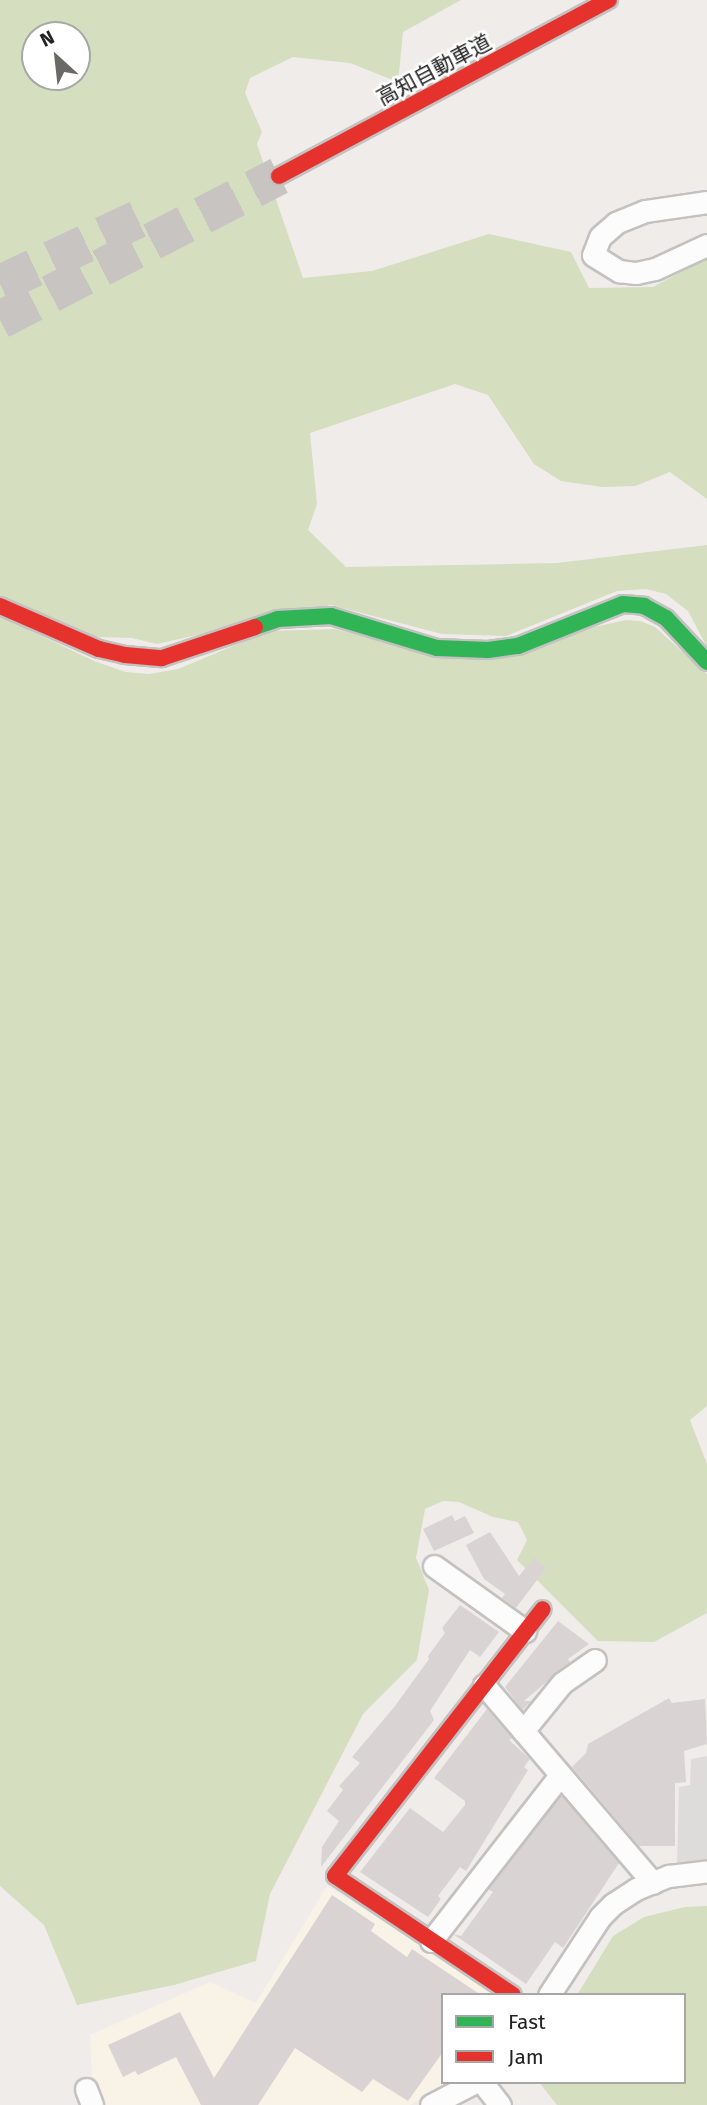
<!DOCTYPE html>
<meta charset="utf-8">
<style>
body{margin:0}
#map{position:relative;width:707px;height:2105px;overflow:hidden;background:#f0ecea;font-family:"Fira Sans","Noto Sans JP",sans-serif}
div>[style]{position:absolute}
.education>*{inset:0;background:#f8f2e7}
.forest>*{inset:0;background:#d5debf}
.parking>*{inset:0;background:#dedcdb}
.building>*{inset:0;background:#d9d4d3}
.highway-tunnel>*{height:38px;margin-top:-19px;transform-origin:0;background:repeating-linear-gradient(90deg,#c7c4c2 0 38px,transparent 0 57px)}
.roads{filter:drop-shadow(2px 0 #c3c2c1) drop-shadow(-2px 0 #c3c2c1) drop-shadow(0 2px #c3c2c1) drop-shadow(0 -2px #c3c2c1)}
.street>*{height:21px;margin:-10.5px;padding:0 10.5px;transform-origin:10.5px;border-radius:10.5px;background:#fdfcfc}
.fast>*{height:16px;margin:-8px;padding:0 8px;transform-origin:8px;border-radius:8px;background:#30b455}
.jam>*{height:16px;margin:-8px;padding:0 8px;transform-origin:8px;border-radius:8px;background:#e5322d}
span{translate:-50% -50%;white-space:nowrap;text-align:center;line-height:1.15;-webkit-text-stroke:5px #fff;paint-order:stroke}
.street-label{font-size:21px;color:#222}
.legend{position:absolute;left:441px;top:1993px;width:245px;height:91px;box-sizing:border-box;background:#fff;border:2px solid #a7a7a7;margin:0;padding:9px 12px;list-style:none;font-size:21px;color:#222}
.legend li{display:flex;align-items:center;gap:14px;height:35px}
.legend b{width:35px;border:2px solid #a7a7a7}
.north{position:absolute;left:21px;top:21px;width:70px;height:70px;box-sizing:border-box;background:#fff;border:2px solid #a7a7a7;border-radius:50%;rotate:333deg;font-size:19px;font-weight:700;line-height:28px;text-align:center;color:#222}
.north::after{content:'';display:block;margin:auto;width:24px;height:32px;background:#6a6968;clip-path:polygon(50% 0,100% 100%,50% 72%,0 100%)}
</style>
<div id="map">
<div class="education">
<i style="clip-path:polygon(327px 1886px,500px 1995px,443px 1995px,443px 2082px,452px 2082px,410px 2105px,102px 2105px,92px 2084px,90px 2035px,210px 1982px,256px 2003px)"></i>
</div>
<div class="forest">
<i style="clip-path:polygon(evenodd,0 0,461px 0,403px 32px,398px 82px,350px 63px,293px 57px,250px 78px,245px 93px,262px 132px,257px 144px,303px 278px,372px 271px,489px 234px,571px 252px,589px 288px,653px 287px,707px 258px,707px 499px,670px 472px,635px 486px,602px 487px,561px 481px,534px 464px,488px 395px,455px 384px,310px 433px,317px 504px,308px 530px,346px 567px,557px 563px,707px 545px,707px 647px,688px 611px,666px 594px,646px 589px,617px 591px,506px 636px,442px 634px,331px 605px,157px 644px,132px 638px,97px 637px,0 596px,0 0,35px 35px,77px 35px,77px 77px,35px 77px,35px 35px)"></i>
<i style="clip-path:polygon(0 616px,94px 661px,126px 672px,149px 674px,178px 669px,269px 631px,335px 629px,449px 659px,626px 620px,640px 621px,655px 627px,707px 674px,707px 1406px,690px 1420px,707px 1464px,707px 1613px,654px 1642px,598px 1641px,517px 1560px,527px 1540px,518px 1522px,493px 1517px,459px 1502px,443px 1501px,425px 1509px,416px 1558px,429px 1590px,417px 1660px,363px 1714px,270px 1894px,256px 1961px,174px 1985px,77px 2005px,44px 1925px,0 1886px)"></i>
<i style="clip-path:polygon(707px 1906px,707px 2105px,557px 2105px,539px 2082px,684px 2082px,684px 1995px,577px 1995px,613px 1936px,644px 1917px,685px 1907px)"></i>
</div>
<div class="parking">
<i style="clip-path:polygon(707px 1756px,707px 1862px,677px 1865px,679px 1787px,690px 1785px,691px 1759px)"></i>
</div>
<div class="building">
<i style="clip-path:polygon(452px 1515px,455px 1521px,465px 1516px,474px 1533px,434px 1551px,423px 1529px)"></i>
<i style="clip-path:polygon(490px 1532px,519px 1576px,534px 1558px,546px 1568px,516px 1608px,502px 1598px,505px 1594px,484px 1579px,466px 1545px)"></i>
<i style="clip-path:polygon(460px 1605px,499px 1632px,480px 1657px,470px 1650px,430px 1711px,434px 1720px,321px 1867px,322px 1847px,339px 1821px,327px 1811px,343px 1790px,339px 1786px,360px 1763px,352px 1757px,395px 1706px,429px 1659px,428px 1656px,445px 1633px,442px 1628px)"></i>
<i style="clip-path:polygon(558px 1621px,589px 1644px,568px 1659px,570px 1662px,524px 1701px,531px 1701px,522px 1710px,505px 1687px)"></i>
<i style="clip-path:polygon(669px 1698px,672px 1703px,705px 1699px,707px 1744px,684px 1751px,686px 1782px,675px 1783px,675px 1846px,639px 1846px,572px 1767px,586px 1753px,588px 1744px)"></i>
<i style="clip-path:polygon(487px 1709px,512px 1738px,509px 1740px,530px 1759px,524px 1767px,528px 1770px,466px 1871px,460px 1867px,438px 1896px,441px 1899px,428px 1917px,360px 1872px,410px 1808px,443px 1832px,465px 1805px,465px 1801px,434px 1778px)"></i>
<i style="clip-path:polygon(561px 1795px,619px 1863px,563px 1948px,555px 1942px,526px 1984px,453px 1934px,461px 1936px,493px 1892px,488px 1889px)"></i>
<i style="clip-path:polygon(332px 1895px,375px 1924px,371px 1931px,407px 1957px,412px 1949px,481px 1995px,443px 1995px,443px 2052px,408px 2101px,373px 2079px,362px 2092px,295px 2048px,258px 2105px,201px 2105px,176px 2057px,138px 2075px,135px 2071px,123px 2077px,108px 2045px,180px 2012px,214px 2078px)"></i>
</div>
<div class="highway-tunnel">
<i style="left:0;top:284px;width:169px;rotate:-25.2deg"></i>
<i style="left:0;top:320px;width:314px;rotate:-27.3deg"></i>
</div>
<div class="roads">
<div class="street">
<i style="left:707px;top:202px;width:63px;rotate:171.7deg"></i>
<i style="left:645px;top:211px;width:31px;rotate:158deg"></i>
<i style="left:616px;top:223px;width:21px;rotate:139deg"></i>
<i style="left:600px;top:237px;width:19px;rotate:111deg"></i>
<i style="left:593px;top:255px;width:31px;rotate:32deg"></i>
<i style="left:619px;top:271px;width:17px;rotate:7deg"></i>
<i style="left:636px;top:273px;width:19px;rotate:-12deg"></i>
<i style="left:655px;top:269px;width:57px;rotate:-24.8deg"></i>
<i style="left:434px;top:1566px;width:112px;rotate:35.5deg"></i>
<i style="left:484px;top:1685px;width:260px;rotate:49.5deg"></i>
<i style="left:523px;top:1731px;width:62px;rotate:-50.9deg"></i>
<i style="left:562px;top:1683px;width:40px;rotate:-34.9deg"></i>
<i style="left:431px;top:1941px;width:210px;rotate:-52.1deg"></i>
<i style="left:549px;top:1995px;width:93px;rotate:-56.8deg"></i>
<i style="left:600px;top:1917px;width:18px;rotate:-45deg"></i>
<i style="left:613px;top:1904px;width:27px;rotate:-33deg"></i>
<i style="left:636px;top:1889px;width:35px;rotate:-22deg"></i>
<i style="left:669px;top:1876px;width:38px;rotate:-7deg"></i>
<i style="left:482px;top:2082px;width:29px;rotate:52deg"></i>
<i style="left:86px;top:2089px;width:17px;rotate:69deg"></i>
<i style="left:431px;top:2105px;width:50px;rotate:-27.6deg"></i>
</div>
<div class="fast">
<i style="left:255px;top:627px;width:24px;rotate:-19deg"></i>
<i style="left:278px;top:619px;width:53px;rotate:-3.2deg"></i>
<i style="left:331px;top:616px;width:111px;rotate:16.8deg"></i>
<i style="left:437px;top:648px;width:51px;rotate:2.2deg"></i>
<i style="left:488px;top:650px;width:30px;rotate:-8deg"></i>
<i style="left:518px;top:646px;width:113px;rotate:-21.8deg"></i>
<i style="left:623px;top:604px;width:21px;rotate:5deg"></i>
<i style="left:644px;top:606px;width:25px;rotate:29deg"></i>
<i style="left:666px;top:618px;width:60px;rotate:47deg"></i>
</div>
<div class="jam">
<i style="left:279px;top:176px;width:374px;rotate:-28.1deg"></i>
<i style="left:0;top:606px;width:108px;rotate:23.5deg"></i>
<i style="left:99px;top:649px;width:27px;rotate:13deg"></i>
<i style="left:125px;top:655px;width:37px;rotate:5deg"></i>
<i style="left:162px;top:658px;width:98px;rotate:-18.4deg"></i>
<i style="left:513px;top:1995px;width:214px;rotate:-146.2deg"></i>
<i style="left:335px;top:1876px;width:338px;rotate:-52.1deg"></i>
</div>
</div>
<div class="street-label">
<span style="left:434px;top:70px;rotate:-28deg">高知自動車道</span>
</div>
<ul class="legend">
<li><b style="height:9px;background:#30b455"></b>Fast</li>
<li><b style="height:9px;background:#e5322d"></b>Jam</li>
</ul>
<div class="north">N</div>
</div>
